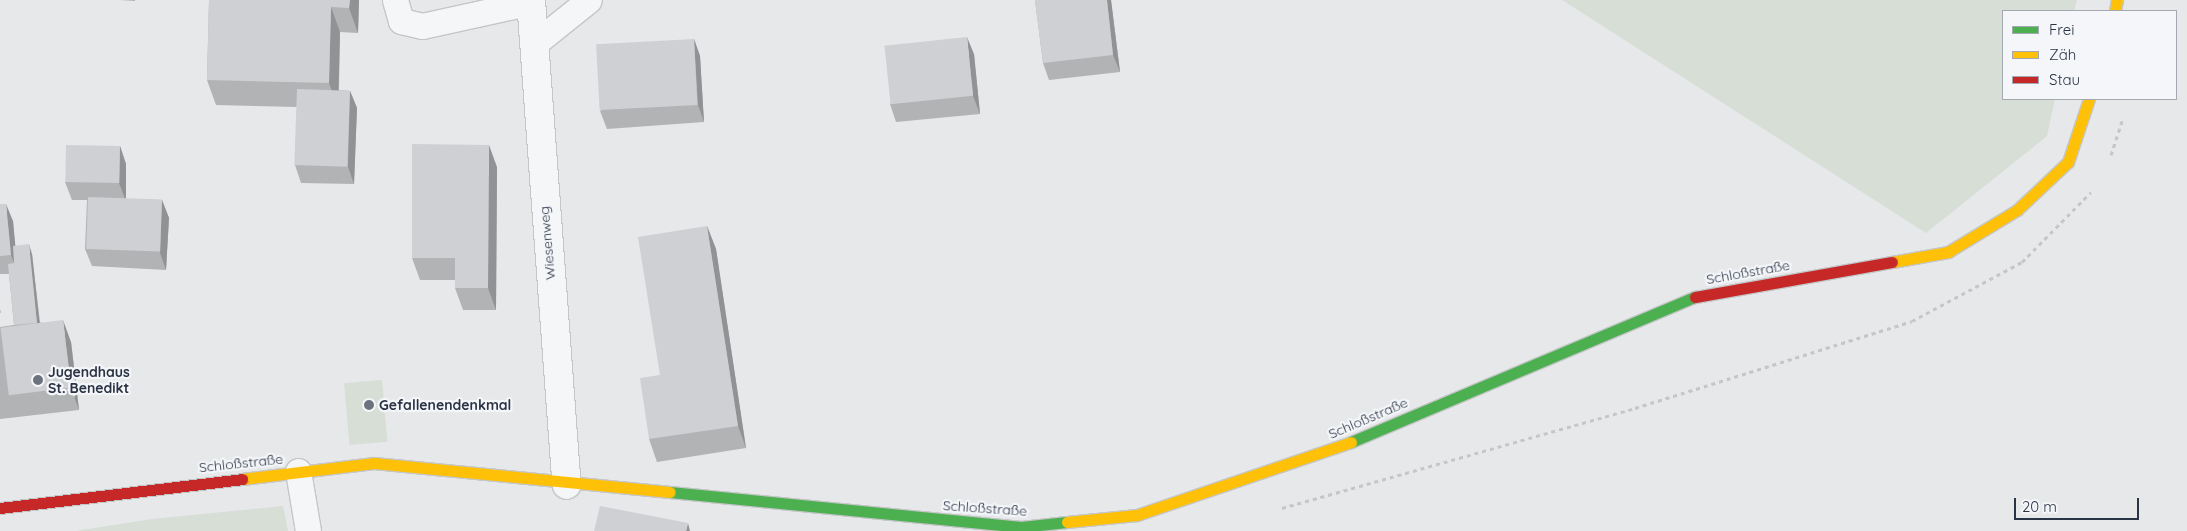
<!DOCTYPE html>
<meta charset="utf-8">
<style>
body{margin:0}
#map{position:relative;width:2187px;height:531px;overflow:hidden;background:#e6e8ea;font-family:Quicksand,sans-serif}
div>[style]{position:absolute}
.green>*{inset:0;background:#d6ded6;transform-origin:0 0}
.path>*{height:3px;margin-top:-1.5px;transform-origin:0;background:repeating-linear-gradient(90deg,#c5c6ca 0 4px,transparent 0 8px)}
.roads{filter:drop-shadow(1px 0 #c4c6c8) drop-shadow(-1px 0 #c4c6c8) drop-shadow(0 1px #c4c6c8) drop-shadow(0 -1px #c4c6c8)}
.lane>*{height:25px;margin:-12.5px;padding:0 12.5px;transform-origin:12.5px;border-radius:12.5px;background:#f5f6f7}
.street>*{height:28px;margin:-14px;padding:0 14px;transform-origin:14px;border-radius:14px;background:#f5f6f7}
.fast>*{height:11px;margin:-5.5px;padding:0 5.5px;transform-origin:5.5px;border-radius:5.5px;background:#4caf50}
.slow>*{height:11px;margin:-5.5px;padding:0 5.5px;transform-origin:5.5px;border-radius:5.5px;background:#ffc107}
.jam>*{height:11px;margin:-5.5px;padding:0 5.5px;transform-origin:5.5px;border-radius:5.5px;background:#c62828}
.wall>*{inset:0;background:#b1b3b5}
.shaded-wall>*{inset:0;background:#909294}
.building>*{inset:0;background:#ced0d3;transform-origin:0 0}
.dots>*{width:14px;height:14px;translate:-50% -50%;box-sizing:border-box;border:2px solid #f4f6f9;border-radius:50%}
span{translate:-50% -50%;white-space:nowrap;text-align:center;line-height:1.15;-webkit-text-stroke:4.5px #f4f6f9;paint-order:stroke}
.street-label{font-size:14px;color:#2b3445}
.poi-label{font-size:14px;color:#2b3445;font-weight:700}
.left{translate:0 -50%;text-align:left}
.legend{position:absolute;left:2002px;top:10px;width:175px;height:90px;box-sizing:border-box;background:#f4f6f9;border:1px solid #a4a8b1;margin:0;padding:6px 9px;list-style:none;font-size:15px;color:#2b3445}
.legend li{display:flex;align-items:center;gap:10px;height:25px}
.legend b{width:25px;border:1px solid #a4a8b1}
.scale{position:absolute;left:2014px;top:498px;width:125px;height:22px;box-sizing:border-box;border:2px solid #2b3445;border-top:0;padding-left:6px;font-size:15px;line-height:18px;white-space:nowrap;color:#2b3445;-webkit-text-stroke:4px #f4f6f9;paint-order:stroke}
</style>
<div id="map">
<div class="green">
<i style="clip-path:polygon(1562px 0,2077px 0,2074px 11px,2003px 11px,2003px 99px,2055px 99px,2047px 136px,1926px 233px)"></i>
<i style="left:382px;top:380px;width:62px;height:38px;rotate:85deg"></i>
<i style="clip-path:polygon(283px 506px,288px 531px,76px 531px,152px 519px)"></i>
</div>
<div class="path">
<i style="left:2111px;top:155px;width:36px;rotate:-72deg"></i>
<i style="left:0;top:311px;width:1px"></i>
<i style="left:1282px;top:508px;width:367px;rotate:-15.8deg"></i>
<i style="left:1635px;top:408px;width:290px;rotate:-17.4deg"></i>
<i style="left:1912px;top:321px;width:125px;rotate:-28.2deg"></i>
<i style="left:2022px;top:262px;width:98px;rotate:-45.4deg"></i>
</div>
<div class="roads">
<div class="lane">
<i style="left:395px;top:0;width:22px;rotate:74deg"></i>
<i style="left:401px;top:21px;width:22px;rotate:13deg"></i>
<i style="left:422px;top:26px;width:112px;rotate:-12.4deg"></i>
<i style="left:534px;top:44px;width:70px;rotate:-38.7deg"></i>
<i style="left:298px;top:471px;width:61px;rotate:80.5deg"></i>
</div>
<div class="street">
<i style="left:531px;top:0;width:486px;rotate:85.8deg"></i>
</div>
<div class="fast">
<i style="left:1351px;top:442px;width:373px;rotate:-22.9deg"></i>
<i style="left:670px;top:492px;width:353px;rotate:5.7deg"></i>
<i style="left:1021px;top:527px;width:46px;rotate:-6.2deg"></i>
</div>
<div class="slow">
<i style="left:2115px;top:11px;width:11px;rotate:-80deg"></i>
<i style="left:1892px;top:262px;width:57px;rotate:-10.1deg"></i>
<i style="left:1948px;top:252px;width:81px;rotate:-31.3deg"></i>
<i style="left:2017px;top:210px;width:70px;rotate:-43.3deg"></i>
<i style="left:2068px;top:162px;width:66px;rotate:-71.6deg"></i>
<i style="left:242px;top:479px;width:133px;rotate:-6.9deg"></i>
<i style="left:374px;top:463px;width:297px;rotate:5.6deg"></i>
<i style="left:1067px;top:522px;width:70px;rotate:-5.7deg"></i>
<i style="left:1137px;top:515px;width:226px;rotate:-18.8deg"></i>
</div>
<div class="jam">
<i style="left:1695px;top:297px;width:200px;rotate:-10.1deg"></i>
<i style="left:0;top:508px;width:244px;rotate:-6.8deg"></i>
</div>
</div>
<div class="wall">
<i style="clip-path:polygon(120px 0,135px 0,135px 1px)"></i>
<i style="clip-path:polygon(209px 0,359px 0,358px 33px,340px 32px,339px 90px,350px 91px,357px 108px,354px 184px,301px 183px,295px 165px,297px 107px,216px 105px,207px 80px)"></i>
<i style="clip-path:polygon(1035px 0,1111px 0,1120px 72px,1049px 80px,1043px 63px)"></i>
<i style="clip-path:polygon(694px 39px,700px 56px,704px 122px,607px 129px,600px 111px)"></i>
<i style="clip-path:polygon(974px 54px,980px 114px,896px 122px,890px 104px)"></i>
<i style="clip-path:polygon(120px 146px,126px 164px,126px 199px,162px 200px,169px 218px,166px 270px,92px 266px,85px 249px,87px 200px,72px 200px,65px 182px)"></i>
<i style="clip-path:polygon(497px 167px,496px 310px,463px 310px,455px 288px,455px 280px,420px 280px,412px 258px)"></i>
<i style="clip-path:polygon(0 204px,13px 221px,15px 246px,32px 254px,40px 322px,71px 342px,79px 410px,0 419px,0 327px,14px 325px,9px 274px,0 274px)"></i>
<i style="clip-path:polygon(707px 226px,716px 249px,746px 448px,657px 462px,649px 439px,660px 375px)"></i>
</div>
<div class="shaded-wall">
<i style="clip-path:polygon(350px 0,359px 0,358px 33px,349px 8px)"></i>
<i style="clip-path:polygon(1107px 0,1111px 0,1120px 72px,1113px 55px)"></i>
<i style="clip-path:polygon(331px 7px,340px 32px,338px 108px,329px 83px)"></i>
<i style="clip-path:polygon(967px 37px,974px 54px,980px 114px,973px 96px)"></i>
<i style="clip-path:polygon(694px 39px,700px 56px,704px 122px,698px 105px)"></i>
<i style="clip-path:polygon(350px 91px,357px 108px,354px 184px,348px 167px)"></i>
<i style="clip-path:polygon(489px 145px,497px 167px,496px 310px,488px 288px)"></i>
<i style="clip-path:polygon(120px 146px,126px 164px,126px 201px,119px 183px)"></i>
<i style="clip-path:polygon(162px 200px,169px 218px,166px 270px,160px 253px)"></i>
<i style="clip-path:polygon(6px 204px,13px 221px,18px 273px,11px 255px)"></i>
<i style="clip-path:polygon(707px 226px,716px 249px,746px 448px,738px 426px)"></i>
<i style="clip-path:polygon(29px 244px,32px 254px,42px 345px,38px 335px)"></i>
<i style="clip-path:polygon(63px 320px,71px 342px,79px 410px,71px 388px)"></i>
<i style="clip-path:polygon(688px 523px,690px 531px,686px 531px)"></i>
</div>
<div class="building">
<i style="clip-path:polygon(209px 0,350px 0,349px 8px,331px 7px,329px 83px,207px 80px)"></i>
<i style="clip-path:polygon(1035px 0,1107px 0,1113px 55px,1043px 63px)"></i>
<i style="left:967px;top:37px;width:59px;height:83px;rotate:84deg"></i>
<i style="left:694px;top:39px;width:66px;height:98px;rotate:87deg"></i>
<i style="left:297px;top:89px;width:53px;height:76px;rotate:2deg"></i>
<i style="clip-path:polygon(412px 144px,489px 145px,488px 288px,455px 288px,455px 258px,412px 258px)"></i>
<i style="left:66px;top:145px;width:54px;height:37px;rotate:1deg"></i>
<i style="left:88px;top:197px;width:74px;height:52px;rotate:2deg"></i>
<i style="clip-path:polygon(0 204px,6px 204px,11px 255px,0 256px)"></i>
<i style="clip-path:polygon(707px 226px,738px 426px,649px 439px,640px 378px,660px 375px,638px 237px)"></i>
<i style="clip-path:polygon(29px 244px,37px 323px,14px 325px,8px 264px,14px 263px,13px 246px)"></i>
<i style="left:63px;top:320px;width:68px;height:63px;rotate:83deg"></i>
<i style="clip-path:polygon(600px 506px,688px 523px,686px 531px,594px 531px)"></i>
</div>
<div class="dots">
<i style="left:38px;top:380px;background:#6c737f"></i>
<i style="left:369px;top:405px;background:#6c737f"></i>
</div>
<div class="street-label">
<span style="left:547px;top:243px;rotate:-95deg">Wiesenweg</span>
<span style="left:1748px;top:272px;rotate:-10deg">Schloßstraße</span>
<span style="left:1368px;top:418px;rotate:-23deg">Schloßstraße</span>
<span style="left:241px;top:463px;rotate:-6deg">Schloßstraße</span>
<span style="left:985px;top:508px;rotate:4deg">Schloßstraße</span>
</div>
<div class="poi-label">
<span class="left" style="left:48px;top:380px">Jugendhaus<br>St. Benedikt</span>
<span class="left" style="left:379px;top:405px">Gefallenendenkmal</span>
</div>
<ul class="legend">
<li><b style="height:6px;background:#4caf50"></b>Frei</li>
<li><b style="height:6px;background:#ffc107"></b>Zäh</li>
<li><b style="height:6px;background:#c62828"></b>Stau</li>
</ul>
<div class="scale">20 m</div>
</div>
